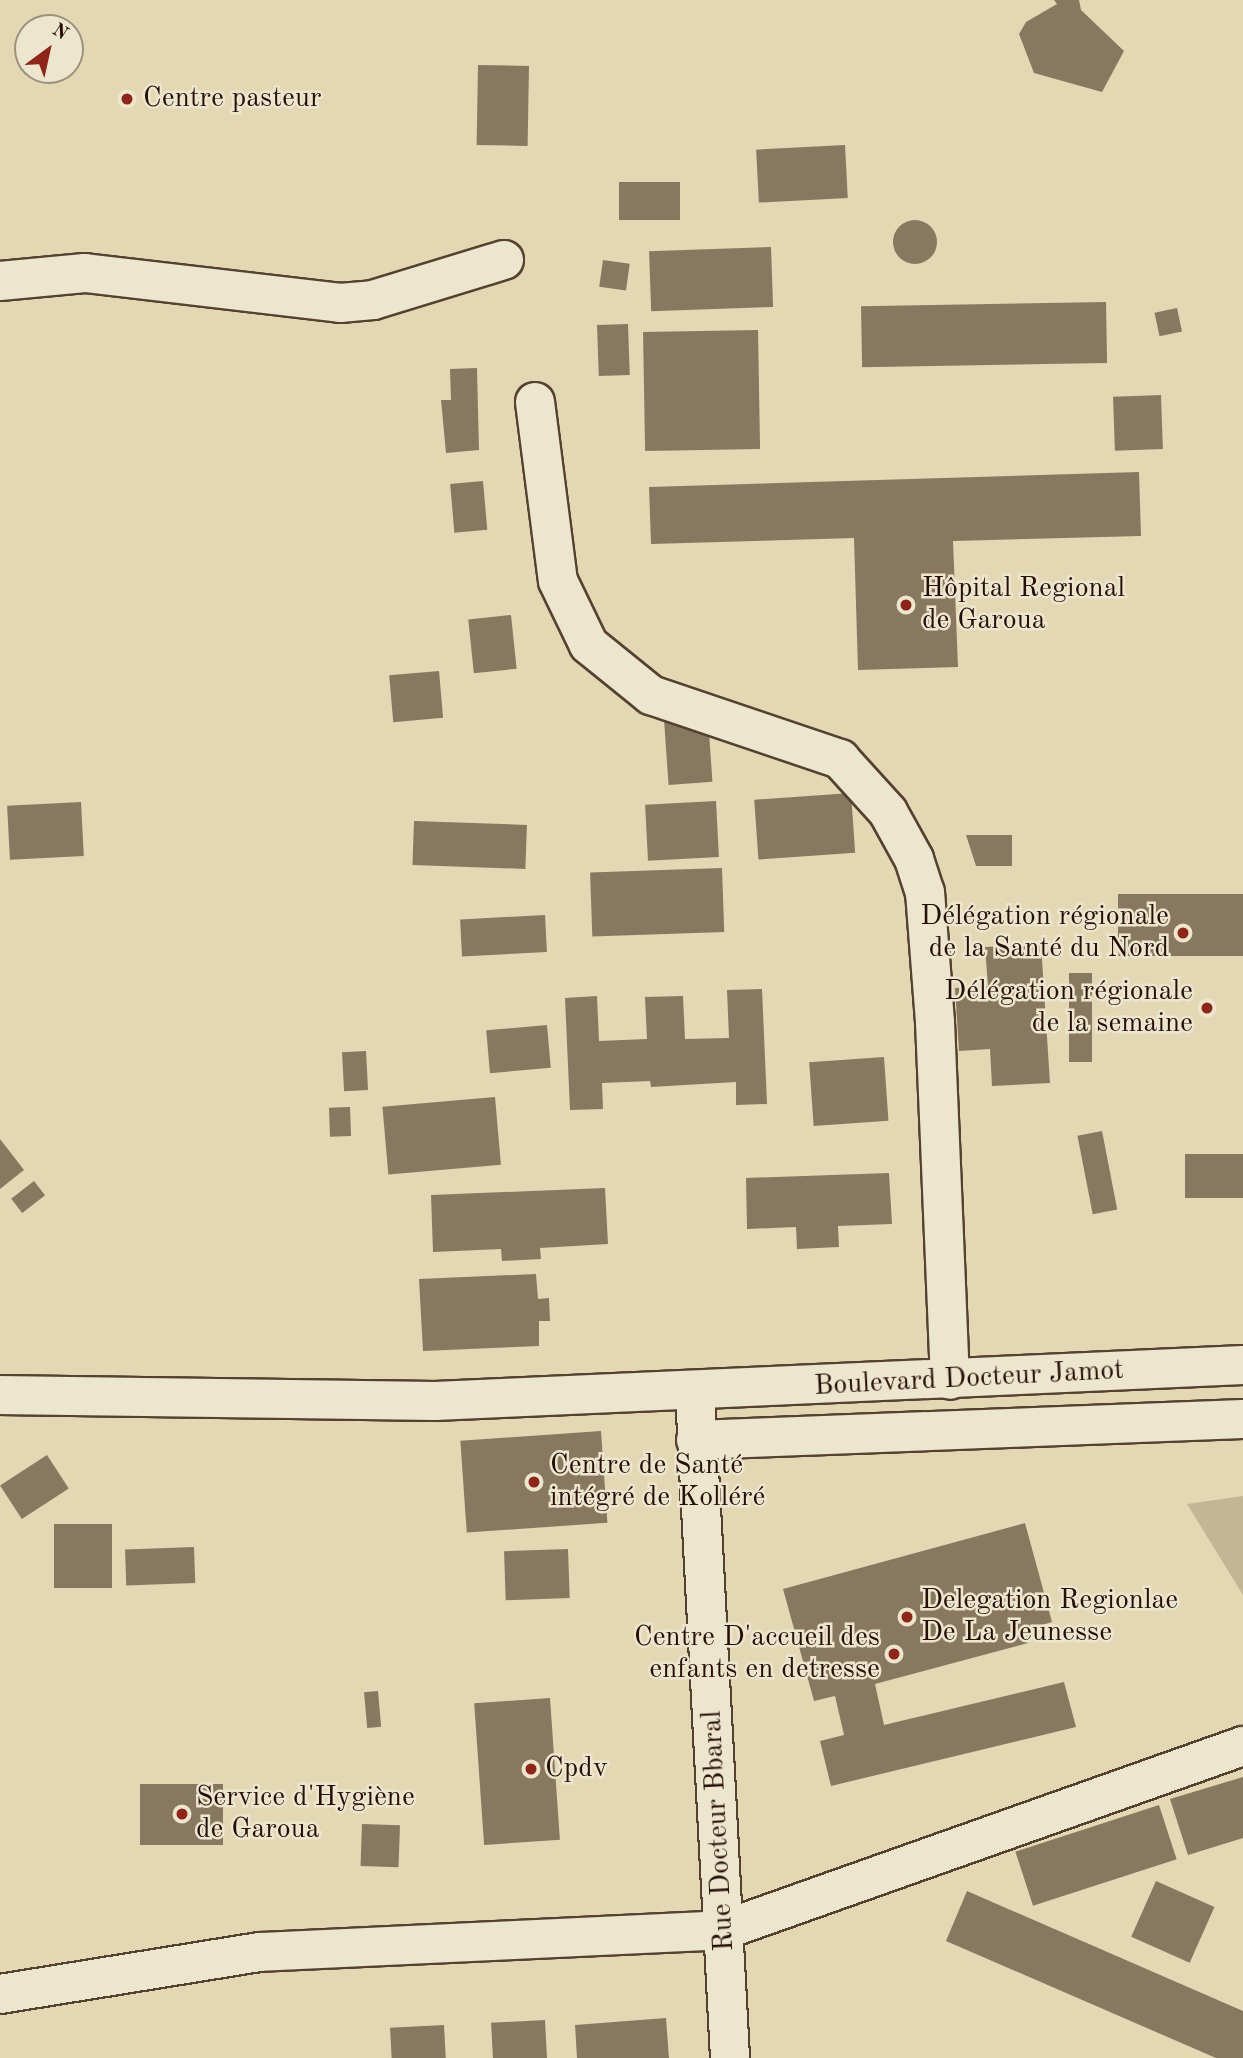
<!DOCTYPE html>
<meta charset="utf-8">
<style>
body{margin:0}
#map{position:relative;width:1243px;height:2058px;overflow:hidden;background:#e3d8b3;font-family:"Old Standard TT",serif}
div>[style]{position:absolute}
.green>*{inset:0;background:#c3b696}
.building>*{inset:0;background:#897860;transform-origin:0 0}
.round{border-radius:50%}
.roads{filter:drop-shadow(2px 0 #564131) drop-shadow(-2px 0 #564131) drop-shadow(0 2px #564131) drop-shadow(0 -2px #564131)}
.minor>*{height:38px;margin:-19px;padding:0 19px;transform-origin:19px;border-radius:19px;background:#ede6ce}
.dots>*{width:19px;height:19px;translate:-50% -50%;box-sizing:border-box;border:4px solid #ede6ce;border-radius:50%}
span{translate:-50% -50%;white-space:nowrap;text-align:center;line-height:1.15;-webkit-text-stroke:5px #ede6ce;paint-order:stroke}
.poi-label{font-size:28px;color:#270f06}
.left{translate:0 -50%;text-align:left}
.right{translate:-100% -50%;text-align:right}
.street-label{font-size:28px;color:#270f06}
.north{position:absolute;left:14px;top:14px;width:70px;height:70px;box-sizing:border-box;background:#ede6ce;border:2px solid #9e907e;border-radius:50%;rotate:33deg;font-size:19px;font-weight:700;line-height:28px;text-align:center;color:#270f06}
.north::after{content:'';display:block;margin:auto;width:24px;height:32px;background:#8f2418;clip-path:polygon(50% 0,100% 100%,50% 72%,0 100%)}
</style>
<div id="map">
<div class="green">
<i style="clip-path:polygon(1243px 1496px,1243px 1595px,1187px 1504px)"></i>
</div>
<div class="building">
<i style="clip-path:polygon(1054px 0,1079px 0,1081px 10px,1124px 51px,1102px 92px,1034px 73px,1019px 34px,1026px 22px,1057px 4px)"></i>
<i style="left:478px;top:65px;width:51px;height:80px;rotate:1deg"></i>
<i style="left:845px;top:145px;width:53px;height:89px;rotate:87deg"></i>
<i style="left:619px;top:182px;width:61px;height:38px"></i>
<i class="round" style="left:893px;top:220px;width:44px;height:44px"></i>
<i style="left:771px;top:247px;width:60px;height:122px;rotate:88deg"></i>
<i style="left:603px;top:260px;width:27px;height:27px;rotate:8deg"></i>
<i style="left:1106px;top:302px;width:61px;height:245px;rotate:89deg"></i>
<i style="left:1177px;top:308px;width:24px;height:23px;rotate:78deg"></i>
<i style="left:628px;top:324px;width:51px;height:31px;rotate:88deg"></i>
<i style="left:758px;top:330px;width:119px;height:115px;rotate:89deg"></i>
<i style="clip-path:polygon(477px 368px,479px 450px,446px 453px,441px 400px,451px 400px,450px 369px)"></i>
<i style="left:1161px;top:395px;width:54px;height:48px;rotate:88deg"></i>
<i style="clip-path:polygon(1139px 472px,1141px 536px,953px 541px,958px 667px,858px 670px,854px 538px,651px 544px,649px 487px)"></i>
<i style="left:483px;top:481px;width:49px;height:33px;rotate:85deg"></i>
<i style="left:511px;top:615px;width:54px;height:43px;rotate:84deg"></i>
<i style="left:439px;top:671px;width:47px;height:50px;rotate:85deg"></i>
<i style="left:708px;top:718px;width:64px;height:44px;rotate:86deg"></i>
<i style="left:851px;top:793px;width:60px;height:97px;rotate:86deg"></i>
<i style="left:716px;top:801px;width:56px;height:71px;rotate:87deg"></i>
<i style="left:81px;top:802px;width:54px;height:74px;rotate:87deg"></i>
<i style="left:414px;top:821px;width:113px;height:44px;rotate:2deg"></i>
<i style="clip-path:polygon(966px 835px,1012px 835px,1012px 866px,976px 866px)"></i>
<i style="left:722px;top:868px;width:64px;height:132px;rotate:88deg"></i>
<i style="left:1243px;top:894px;width:62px;height:125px;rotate:90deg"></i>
<i style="left:545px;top:915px;width:37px;height:85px;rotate:87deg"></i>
<i style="clip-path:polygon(1041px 944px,1050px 1083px,992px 1086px,990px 1049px,959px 1051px,955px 988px,988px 986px,985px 947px)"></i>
<i style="left:1069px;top:973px;width:23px;height:89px"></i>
<i style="clip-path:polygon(762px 989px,767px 1104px,736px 1105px,736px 1082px,651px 1087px,650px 1081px,602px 1083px,603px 1109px,570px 1110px,565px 998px,597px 996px,599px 1041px,647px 1039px,645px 997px,683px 996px,685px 1039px,729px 1038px,727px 990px)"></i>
<i style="left:547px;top:1025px;width:43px;height:61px;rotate:85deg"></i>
<i style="left:366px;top:1051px;width:39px;height:24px;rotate:87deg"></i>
<i style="left:884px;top:1057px;width:64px;height:75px;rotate:86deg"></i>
<i style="left:495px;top:1097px;width:68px;height:113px;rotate:85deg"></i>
<i style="left:350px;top:1107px;width:29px;height:21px;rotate:88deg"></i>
<i style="left:1102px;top:1131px;width:80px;height:25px;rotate:79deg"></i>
<i style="clip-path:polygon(0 1139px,24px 1170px,0 1189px)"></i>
<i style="left:1185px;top:1154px;width:58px;height:44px"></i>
<i style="clip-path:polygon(889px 1173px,892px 1224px,838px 1226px,839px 1247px,797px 1249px,796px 1227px,747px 1229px,746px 1178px)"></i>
<i style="left:34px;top:1181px;width:18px;height:29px;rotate:52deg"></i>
<i style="clip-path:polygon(605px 1188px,608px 1244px,540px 1248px,541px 1259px,502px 1261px,501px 1249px,433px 1252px,431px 1195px)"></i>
<i style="clip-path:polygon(536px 1274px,538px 1299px,549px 1298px,550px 1321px,539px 1321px,539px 1346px,423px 1351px,419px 1279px)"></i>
<i style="left:601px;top:1431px;width:92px;height:141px;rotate:86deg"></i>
<i style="left:47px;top:1455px;width:40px;height:56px;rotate:57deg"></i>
<i style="clip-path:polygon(1025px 1523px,1052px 1622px,1025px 1630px,1028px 1643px,875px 1684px,884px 1725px,1064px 1682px,1076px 1727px,831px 1786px,820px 1741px,844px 1735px,835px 1696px,814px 1701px,783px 1589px)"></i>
<i style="left:54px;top:1524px;width:58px;height:64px"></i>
<i style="left:194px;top:1547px;width:36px;height:69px;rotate:88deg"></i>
<i style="left:568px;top:1549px;width:49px;height:64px;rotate:88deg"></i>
<i style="left:378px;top:1691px;width:36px;height:14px;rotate:85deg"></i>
<i style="left:550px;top:1698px;width:142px;height:76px;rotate:86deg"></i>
<i style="clip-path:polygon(1243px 1777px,1243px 1838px,1188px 1855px,1170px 1799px)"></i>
<i style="left:140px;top:1784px;width:83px;height:61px"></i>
<i style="left:1159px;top:1805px;width:57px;height:151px;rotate:72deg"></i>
<i style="left:362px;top:1824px;width:38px;height:42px;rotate:2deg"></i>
<i style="left:1156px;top:1881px;width:64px;height:61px;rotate:24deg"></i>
<i style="clip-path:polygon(967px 1891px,1243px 2011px,1243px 2058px,1216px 2058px,946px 1941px)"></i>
<i style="clip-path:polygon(666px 2018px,669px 2058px,577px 2058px,575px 2025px)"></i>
<i style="left:545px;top:2020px;width:38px;height:54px;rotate:87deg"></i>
<i style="left:444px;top:2025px;width:33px;height:54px;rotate:87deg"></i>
</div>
<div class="roads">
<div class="minor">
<i style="left:0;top:281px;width:85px;rotate:-5.4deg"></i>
<i style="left:85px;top:273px;width:257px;rotate:6.7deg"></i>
<i style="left:340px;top:303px;width:33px;rotate:-5deg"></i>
<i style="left:373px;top:300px;width:137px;rotate:-17deg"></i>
<i style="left:535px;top:402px;width:180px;rotate:82.7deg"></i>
<i style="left:558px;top:581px;width:71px;rotate:64.2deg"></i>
<i style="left:589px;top:645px;width:80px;rotate:38.9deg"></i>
<i style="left:651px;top:695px;width:200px;rotate:18.7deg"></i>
<i style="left:840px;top:759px;width:72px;rotate:47.8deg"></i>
<i style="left:888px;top:812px;width:54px;rotate:61deg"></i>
<i style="left:914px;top:859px;width:35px;rotate:72deg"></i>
<i style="left:925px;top:892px;width:130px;rotate:85.6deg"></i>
<i style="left:935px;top:1022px;width:358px;rotate:87.6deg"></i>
<i style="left:695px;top:1394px;width:665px;rotate:86.98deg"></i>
<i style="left:0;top:1395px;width:435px;rotate:0.8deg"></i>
<i style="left:435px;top:1401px;width:809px;rotate:-2.55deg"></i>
<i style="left:696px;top:1440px;width:547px;rotate:-2.2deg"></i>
<i style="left:0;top:1994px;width:263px;rotate:-9.2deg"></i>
<i style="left:260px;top:1952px;width:465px;rotate:-2.7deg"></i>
<i style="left:724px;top:1930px;width:551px;rotate:-19.52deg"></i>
</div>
</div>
<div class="dots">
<i style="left:127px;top:99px;background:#8f2418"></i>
<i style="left:906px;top:605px;background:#8f2418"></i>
<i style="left:1183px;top:933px;background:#8f2418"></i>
<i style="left:1207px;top:1008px;background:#8f2418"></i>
<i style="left:534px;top:1482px;background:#8f2418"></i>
<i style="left:907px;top:1617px;background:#8f2418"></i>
<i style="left:894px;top:1654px;background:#8f2418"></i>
<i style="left:531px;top:1769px;background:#8f2418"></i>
<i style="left:182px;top:1814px;background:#8f2418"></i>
</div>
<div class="poi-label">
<span class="left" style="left:143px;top:99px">Centre pasteur</span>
<span class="left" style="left:922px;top:605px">Hôpital Regional<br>de Garoua</span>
<span class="right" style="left:1169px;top:933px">Délégation régionale<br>de la Santé du Nord</span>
<span class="right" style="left:1193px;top:1008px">Délégation régionale<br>de la semaine</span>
<span class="left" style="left:550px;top:1482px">Centre de Santé<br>intégré de Kolléré</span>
<span class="left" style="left:921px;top:1617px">Delegation Regionlae<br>De La Jeunesse</span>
<span class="right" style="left:880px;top:1654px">Centre D'accueil des<br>enfants en detresse</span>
<span class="left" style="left:545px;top:1769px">Cpdv</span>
<span class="left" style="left:196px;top:1814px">Service d'Hygiène<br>de Garoua</span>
</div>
<div class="street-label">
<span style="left:969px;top:1379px;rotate:-3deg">Boulevard Docteur Jamot</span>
<span style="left:719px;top:1831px;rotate:-93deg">Rue Docteur Bbaral</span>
</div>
<div class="north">N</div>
</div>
